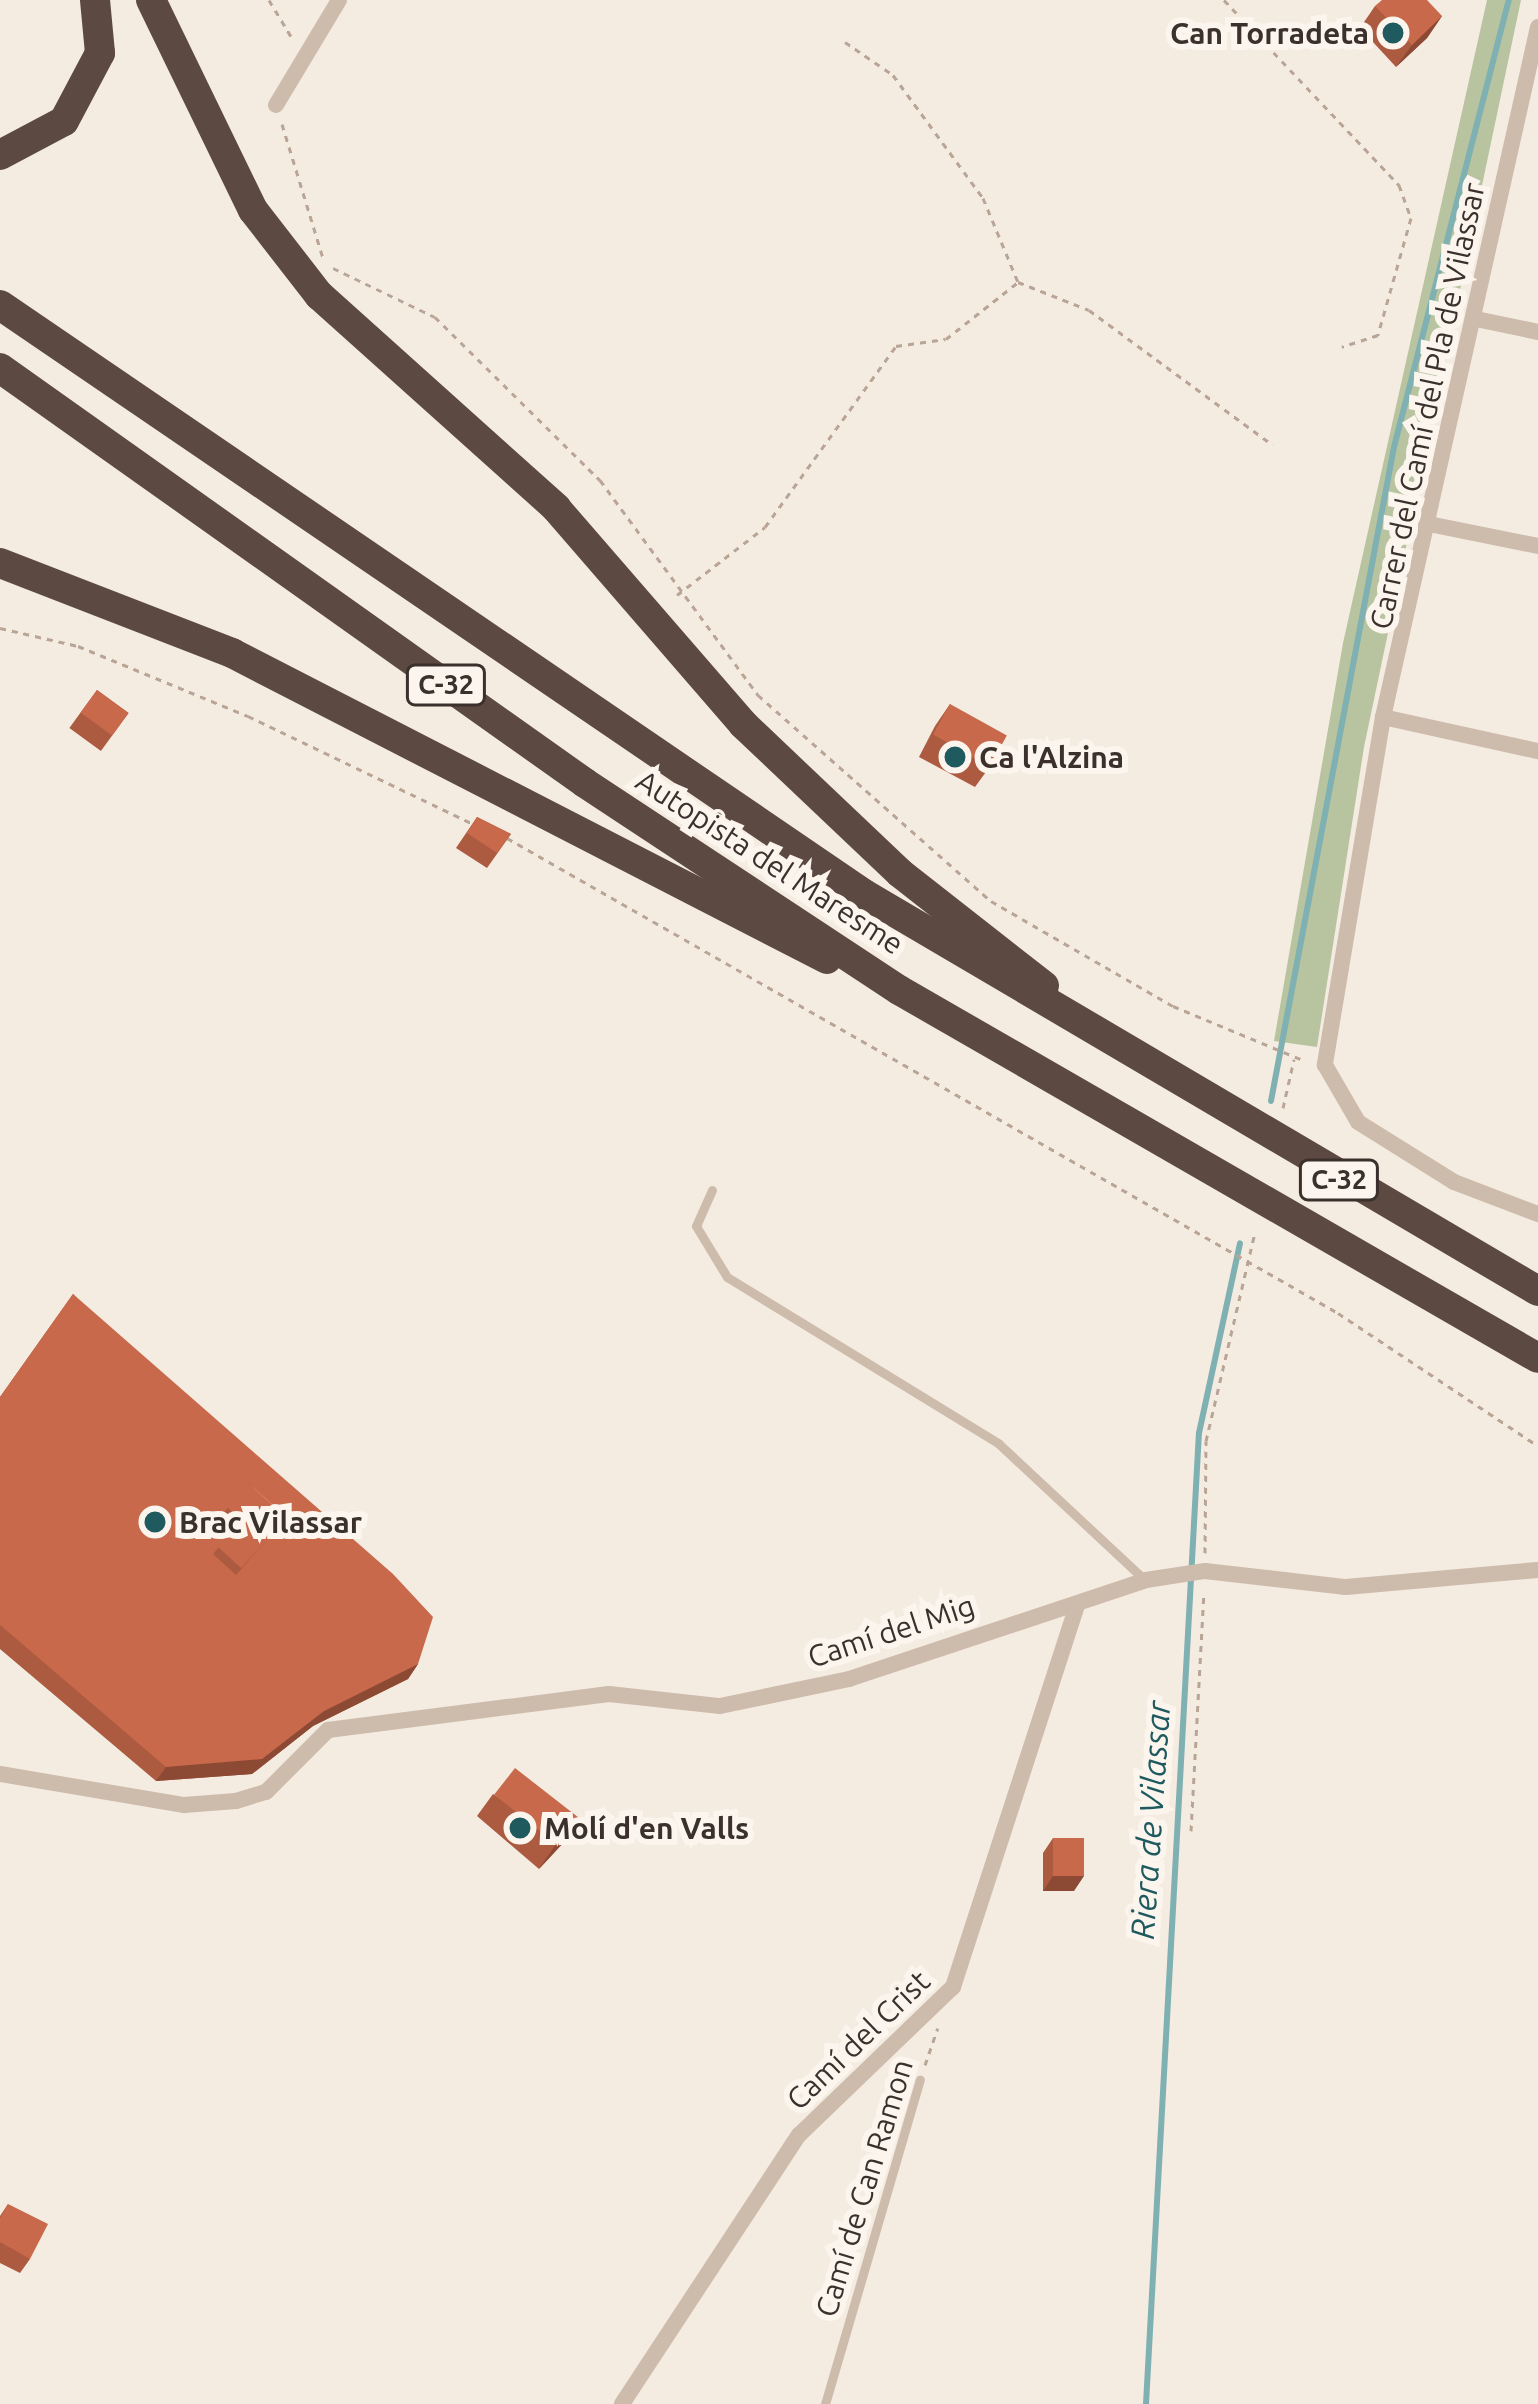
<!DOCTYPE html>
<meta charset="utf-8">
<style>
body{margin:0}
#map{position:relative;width:1538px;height:2404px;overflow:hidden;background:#f4ebe1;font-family:Ubuntu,sans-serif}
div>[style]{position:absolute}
.green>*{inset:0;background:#b8c4a0}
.stream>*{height:6px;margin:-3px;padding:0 3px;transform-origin:3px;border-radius:3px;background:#7fb0b2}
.path>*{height:3px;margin-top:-1.5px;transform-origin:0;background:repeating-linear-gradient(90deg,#b9a596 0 6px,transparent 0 12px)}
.service>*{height:9px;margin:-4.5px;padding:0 4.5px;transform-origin:4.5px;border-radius:4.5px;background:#cdbbac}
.minor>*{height:16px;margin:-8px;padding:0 8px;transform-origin:8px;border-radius:8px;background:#cdbbac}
.motorway>*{height:30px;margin:-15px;padding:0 15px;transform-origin:15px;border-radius:15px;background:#5c4a42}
.wall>*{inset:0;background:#ac5a40;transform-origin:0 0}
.shaded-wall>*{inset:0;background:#8c4a34}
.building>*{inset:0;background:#c8694b;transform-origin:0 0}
.dots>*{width:33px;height:33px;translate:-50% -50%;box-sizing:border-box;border:6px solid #fbf5ee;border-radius:50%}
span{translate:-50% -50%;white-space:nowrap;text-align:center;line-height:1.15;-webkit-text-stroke:12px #fbf5ee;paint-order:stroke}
.shield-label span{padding:3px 9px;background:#fbf5ee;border:3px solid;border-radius:9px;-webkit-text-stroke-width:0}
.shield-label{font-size:27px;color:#3b302b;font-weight:700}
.poi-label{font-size:30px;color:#3b302b;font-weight:700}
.right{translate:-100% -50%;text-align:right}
.left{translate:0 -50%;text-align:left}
.street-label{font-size:30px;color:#3b302b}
.water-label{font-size:33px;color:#1f5a5e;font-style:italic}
</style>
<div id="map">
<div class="green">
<i style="clip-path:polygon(1487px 0,1521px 0,1364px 747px,1317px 1047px,1274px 1041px,1343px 643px)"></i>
</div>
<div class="stream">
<i style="left:1271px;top:1101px;width:665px;rotate:-79.35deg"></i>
<i style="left:1394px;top:447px;width:462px;rotate:-75.6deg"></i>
<i style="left:1146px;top:2404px;width:972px;rotate:-86.88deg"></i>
<i style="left:1199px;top:1433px;width:194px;rotate:-77.8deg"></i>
</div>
<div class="path">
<i style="left:269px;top:0;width:44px;rotate:58.8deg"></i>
<i style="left:1224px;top:0;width:255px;rotate:46.6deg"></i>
<i style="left:1399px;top:185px;width:35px;rotate:70deg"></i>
<i style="left:1411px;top:218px;width:122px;rotate:105.8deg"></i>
<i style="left:1378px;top:335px;width:38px;rotate:162deg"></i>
<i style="left:845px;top:42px;width:58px;rotate:34.5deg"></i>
<i style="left:893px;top:75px;width:152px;rotate:53.8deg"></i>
<i style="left:983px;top:198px;width:91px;rotate:67.4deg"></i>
<i style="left:1018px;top:282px;width:76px;rotate:21.5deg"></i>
<i style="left:1089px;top:310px;width:228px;rotate:36.3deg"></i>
<i style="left:282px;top:124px;width:140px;rotate:73deg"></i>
<i style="left:333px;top:268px;width:113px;rotate:25.7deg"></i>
<i style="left:435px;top:317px;width:232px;rotate:44.7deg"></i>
<i style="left:600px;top:480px;width:267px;rotate:53.7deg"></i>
<i style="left:758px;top:695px;width:311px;rotate:41.5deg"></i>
<i style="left:991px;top:901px;width:210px;rotate:30deg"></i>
<i style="left:1173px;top:1006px;width:141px;rotate:22.6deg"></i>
<i style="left:677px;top:595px;width:111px;rotate:-37.7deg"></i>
<i style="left:765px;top:527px;width:223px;rotate:-54.1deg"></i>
<i style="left:896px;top:346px;width:50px;rotate:-8deg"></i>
<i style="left:946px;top:339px;width:90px;rotate:-38.3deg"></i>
<i style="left:0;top:628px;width:80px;rotate:13deg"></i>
<i style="left:78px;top:646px;width:184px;rotate:22.4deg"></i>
<i style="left:248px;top:716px;width:253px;rotate:25.6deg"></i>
<i style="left:507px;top:838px;width:957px;rotate:29.75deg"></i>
<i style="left:1338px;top:1313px;width:240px;rotate:33.6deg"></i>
<i style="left:1283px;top:1108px;width:50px;rotate:-77.3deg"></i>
<i style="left:1205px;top:1553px;width:112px;rotate:-89.5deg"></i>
<i style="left:1206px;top:1441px;width:211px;rotate:-76.8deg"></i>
<i style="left:1191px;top:1831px;width:239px;rotate:-86.9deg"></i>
<i style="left:925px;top:2065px;width:39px;rotate:-71deg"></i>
</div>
<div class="service">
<i style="left:712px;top:1190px;width:39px;rotate:114deg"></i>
<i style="left:696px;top:1226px;width:60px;rotate:58.7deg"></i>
<i style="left:727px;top:1277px;width:319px;rotate:31.5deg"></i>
<i style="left:999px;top:1444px;width:200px;rotate:43deg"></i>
<i style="left:825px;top:2404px;width:338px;rotate:-73.7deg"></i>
</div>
<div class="minor">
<i style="left:1538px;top:27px;width:707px;rotate:102.66deg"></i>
<i style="left:1383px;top:717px;width:353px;rotate:99.5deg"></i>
<i style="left:1325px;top:1065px;width:66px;rotate:59.9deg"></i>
<i style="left:1358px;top:1122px;width:113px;rotate:32deg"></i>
<i style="left:1454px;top:1182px;width:90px;rotate:20.9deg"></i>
<i style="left:276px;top:105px;width:122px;rotate:-59deg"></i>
<i style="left:1476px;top:319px;width:63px;rotate:11.8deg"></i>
<i style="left:1434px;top:525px;width:106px;rotate:11.4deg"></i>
<i style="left:1383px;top:717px;width:159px;rotate:12.4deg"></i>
<i style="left:0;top:1774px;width:187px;rotate:9.6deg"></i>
<i style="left:184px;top:1805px;width:52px;rotate:-4.4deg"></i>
<i style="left:236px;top:1801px;width:31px;rotate:-17deg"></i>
<i style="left:266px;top:1792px;width:88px;rotate:-45deg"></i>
<i style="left:328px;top:1730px;width:283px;rotate:-7.3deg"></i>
<i style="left:609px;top:1694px;width:112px;rotate:6.2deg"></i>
<i style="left:720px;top:1706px;width:132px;rotate:-11.8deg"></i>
<i style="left:849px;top:1679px;width:313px;rotate:-18.4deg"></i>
<i style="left:1146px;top:1580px;width:60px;rotate:-8.7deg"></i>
<i style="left:1205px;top:1571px;width:142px;rotate:6.5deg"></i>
<i style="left:1346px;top:1587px;width:193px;rotate:-5.1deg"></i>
<i style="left:622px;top:2404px;width:322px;rotate:-56.7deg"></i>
<i style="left:799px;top:2135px;width:214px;rotate:-43.9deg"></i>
<i style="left:953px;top:1987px;width:398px;rotate:-72deg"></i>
</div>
<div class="motorway">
<i style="left:151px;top:0;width:233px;rotate:64.1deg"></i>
<i style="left:253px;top:210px;width:108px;rotate:52.2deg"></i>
<i style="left:319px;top:295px;width:319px;rotate:41.9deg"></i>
<i style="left:556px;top:508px;width:286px;rotate:49.1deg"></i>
<i style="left:743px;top:724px;width:216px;rotate:43.5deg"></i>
<i style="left:900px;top:873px;width:183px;rotate:38.1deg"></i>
<i style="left:0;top:155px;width:72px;rotate:-28deg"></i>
<i style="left:64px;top:121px;width:77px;rotate:-62.1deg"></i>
<i style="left:100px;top:53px;width:53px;rotate:-95.4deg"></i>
<i style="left:0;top:305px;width:1046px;rotate:34.28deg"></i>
<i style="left:864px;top:894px;width:782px;rotate:30.5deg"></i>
<i style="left:0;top:368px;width:717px;rotate:35.35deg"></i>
<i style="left:585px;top:783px;width:376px;rotate:33.4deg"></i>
<i style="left:899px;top:990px;width:737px;rotate:29.94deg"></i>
<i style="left:0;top:563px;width:249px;rotate:21.2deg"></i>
<i style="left:232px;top:653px;width:669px;rotate:27.22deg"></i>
</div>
<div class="wall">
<i style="clip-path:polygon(1375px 6px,1442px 16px,1427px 38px,1396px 67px,1360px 28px)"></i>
<i style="left:97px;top:690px;width:39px;height:47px;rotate:36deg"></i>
<i style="clip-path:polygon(950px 704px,991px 765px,975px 787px,919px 757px,935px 726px)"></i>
<i style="clip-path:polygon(477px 817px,511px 834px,487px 868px,456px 848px)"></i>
<i style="clip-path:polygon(73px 1294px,418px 1664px,408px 1679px,313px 1726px,252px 1774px,156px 1781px,0 1649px,0 1397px)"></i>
<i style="clip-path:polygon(493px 1794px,565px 1841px,539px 1869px,477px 1816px)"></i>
<i style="clip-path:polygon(1053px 1838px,1074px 1891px,1043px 1891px,1043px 1853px)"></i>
<i style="clip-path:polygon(8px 2204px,30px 2259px,20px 2273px,0 2263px,0 2216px)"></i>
</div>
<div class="shaded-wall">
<i style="clip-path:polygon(1442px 16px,1427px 38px,1396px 67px,1412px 45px)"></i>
<i style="clip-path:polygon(418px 1664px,408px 1679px,313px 1726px,252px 1774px,156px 1781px,166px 1767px,324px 1711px)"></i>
<i style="clip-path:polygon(580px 1819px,565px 1841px,539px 1869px,554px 1847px)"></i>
<i style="clip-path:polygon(1053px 1876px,1084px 1876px,1074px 1891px,1043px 1891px)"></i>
</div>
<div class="building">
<i style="clip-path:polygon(1382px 0,1427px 0,1442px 16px,1412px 45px,1375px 6px)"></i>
<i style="left:97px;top:690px;width:39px;height:28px;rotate:36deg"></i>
<i style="left:950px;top:704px;width:65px;height:35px;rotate:29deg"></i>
<i style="clip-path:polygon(477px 817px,511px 834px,497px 853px,467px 833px)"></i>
<i style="clip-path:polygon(evenodd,73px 1294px,393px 1574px,433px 1617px,418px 1664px,324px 1711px,262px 1759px,166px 1767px,0 1625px,0 1397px,73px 1294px,248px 1483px,275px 1507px,254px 1532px,265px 1542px,236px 1575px,213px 1554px,236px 1527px,222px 1515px,248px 1483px)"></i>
<i style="clip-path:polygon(248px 1483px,275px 1507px,253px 1531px,265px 1542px,241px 1568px,218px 1547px,241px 1521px,227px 1507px)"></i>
<i style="left:515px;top:1768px;width:83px;height:34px;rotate:38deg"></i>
<i style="left:1053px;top:1838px;width:31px;height:38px"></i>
<i style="clip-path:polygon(8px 2204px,48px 2224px,30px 2259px,0 2242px,0 2218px)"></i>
</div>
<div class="dots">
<i style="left:1393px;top:33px;background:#1f5a5e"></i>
<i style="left:955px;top:757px;background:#1f5a5e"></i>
<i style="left:155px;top:1522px;background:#1f5a5e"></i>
<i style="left:520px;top:1828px;background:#1f5a5e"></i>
</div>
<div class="shield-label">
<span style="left:446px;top:685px">C-32</span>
<span style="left:1339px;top:1180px">C-32</span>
</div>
<div class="poi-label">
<span class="right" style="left:1369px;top:33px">Can Torradeta</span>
<span class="left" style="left:979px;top:757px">Ca l'Alzina</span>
<span class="left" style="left:179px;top:1522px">Brac Vilassar</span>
<span class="left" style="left:544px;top:1828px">Molí d'en Valls</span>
</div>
<div class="street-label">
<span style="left:1427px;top:406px;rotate:-78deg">Carrer del Camí del Pla de Vilassar</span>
<span style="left:770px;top:862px;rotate:33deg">Autopista del Maresme</span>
<span style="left:891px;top:1631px;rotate:-18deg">Camí del Mig</span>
<span style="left:858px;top:2040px;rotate:-44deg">Camí del Crist</span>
<span style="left:864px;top:2188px;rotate:-73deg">Camí de Can Ramon</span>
</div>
<div class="water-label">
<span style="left:1150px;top:1820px;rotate:-86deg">Riera de Vilassar</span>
</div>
</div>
